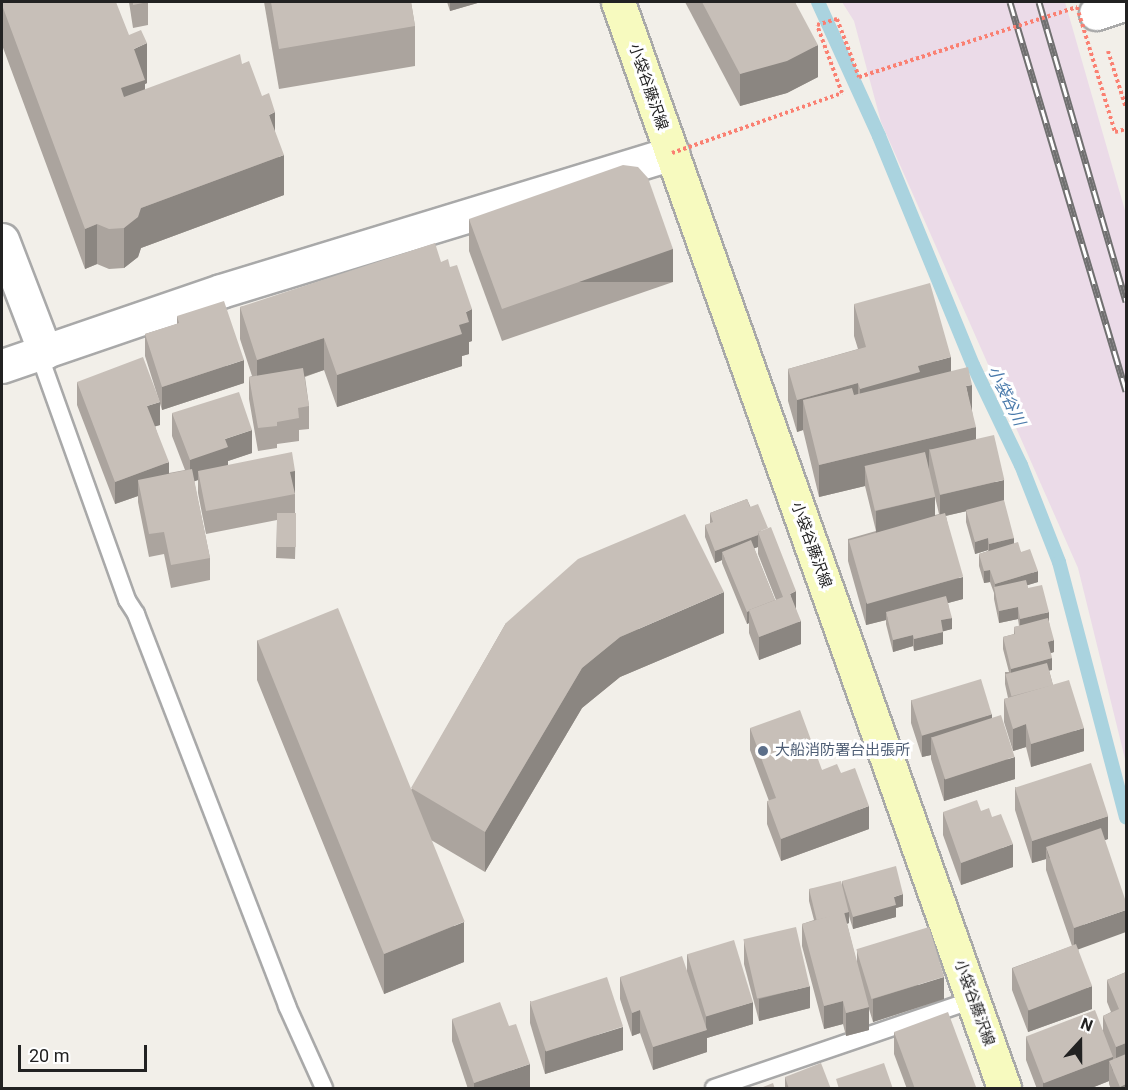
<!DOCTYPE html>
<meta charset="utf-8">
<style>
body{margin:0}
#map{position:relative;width:1128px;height:1090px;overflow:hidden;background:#f2efe9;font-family:Roboto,"Noto Sans JP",sans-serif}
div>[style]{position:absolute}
.industrial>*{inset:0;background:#ebdbe8}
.stream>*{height:14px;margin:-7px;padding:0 7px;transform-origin:7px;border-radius:7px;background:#aad3df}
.path>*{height:4px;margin-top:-2px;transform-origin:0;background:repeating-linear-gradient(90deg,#fa8072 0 3px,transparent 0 6px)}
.roads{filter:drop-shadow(2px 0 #a9a9a9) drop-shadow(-2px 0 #a9a9a9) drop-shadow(0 2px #a9a9a9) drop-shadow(0 -2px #a9a9a9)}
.lane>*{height:16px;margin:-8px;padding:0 8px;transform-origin:8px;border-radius:8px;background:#fff}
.street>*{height:33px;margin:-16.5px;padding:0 16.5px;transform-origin:16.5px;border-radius:16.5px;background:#fff}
.secondary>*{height:33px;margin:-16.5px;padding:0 16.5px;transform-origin:16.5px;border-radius:16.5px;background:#f7fabf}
.rail>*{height:7px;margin-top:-3.5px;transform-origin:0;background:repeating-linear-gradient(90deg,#fff 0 14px,#707070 0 28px);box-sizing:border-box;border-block:2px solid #707070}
.path-bridge>*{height:4px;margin-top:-2px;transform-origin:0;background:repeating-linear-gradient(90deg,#fa8072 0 3px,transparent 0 6px)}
.wall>*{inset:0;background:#aba49e}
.shaded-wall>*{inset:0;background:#8b8681;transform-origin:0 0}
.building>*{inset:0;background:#c7bfb8;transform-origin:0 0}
.dots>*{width:16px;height:16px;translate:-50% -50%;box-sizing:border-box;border:3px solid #fff;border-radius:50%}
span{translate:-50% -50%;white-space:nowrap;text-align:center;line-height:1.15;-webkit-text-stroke:6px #fff;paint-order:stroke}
.street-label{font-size:15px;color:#222}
.service-label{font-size:15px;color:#4e5e75}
.left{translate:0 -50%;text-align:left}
.water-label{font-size:16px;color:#4a7aab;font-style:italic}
.frame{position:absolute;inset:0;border:3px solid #222;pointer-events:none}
.north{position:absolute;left:1050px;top:1012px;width:60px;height:60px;-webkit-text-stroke:4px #fff;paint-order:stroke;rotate:21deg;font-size:16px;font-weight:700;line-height:24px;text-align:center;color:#222}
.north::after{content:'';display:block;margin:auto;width:21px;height:27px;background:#222;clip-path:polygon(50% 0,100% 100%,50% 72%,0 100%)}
.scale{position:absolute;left:18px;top:1045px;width:129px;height:27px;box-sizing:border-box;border:3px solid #222;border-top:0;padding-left:8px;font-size:18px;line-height:21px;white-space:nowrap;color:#222;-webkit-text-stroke:4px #fff;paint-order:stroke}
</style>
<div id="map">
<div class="industrial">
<i style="clip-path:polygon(842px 2px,1065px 2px,1126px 214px,1126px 763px,1078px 568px,881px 122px,854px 21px)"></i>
</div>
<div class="stream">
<i style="left:818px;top:2px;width:147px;rotate:65.5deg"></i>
<i style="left:879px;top:136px;width:248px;rotate:67.7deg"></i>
<i style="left:973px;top:365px;width:111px;rotate:64.4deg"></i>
<i style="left:1021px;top:465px;width:104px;rotate:68.6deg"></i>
<i style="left:1059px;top:562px;width:264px;rotate:75.3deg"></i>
</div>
<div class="path">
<i style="left:1108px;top:51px;width:60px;rotate:72.5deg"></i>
</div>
<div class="roads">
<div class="lane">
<i style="left:39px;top:354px;width:261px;rotate:70.3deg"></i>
<i style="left:127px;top:600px;width:17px;rotate:57deg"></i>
<i style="left:136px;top:614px;width:420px;rotate:68.9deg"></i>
<i style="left:287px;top:1006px;width:90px;rotate:65.7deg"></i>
<i style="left:714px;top:1088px;width:274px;rotate:-18.8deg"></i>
</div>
<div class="street">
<i style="left:1096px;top:13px;width:32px;rotate:-18deg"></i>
<i style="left:2px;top:240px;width:120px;rotate:69deg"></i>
<i style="left:2px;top:366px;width:231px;rotate:-18.9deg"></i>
<i style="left:221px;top:291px;width:472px;rotate:-17deg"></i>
</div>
<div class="secondary">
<i style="left:618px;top:2px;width:1153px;rotate:70.43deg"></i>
</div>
</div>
<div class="rail">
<i style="left:1010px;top:2px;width:406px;rotate:73.4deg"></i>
<i style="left:1039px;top:2px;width:312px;rotate:73.8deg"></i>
</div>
<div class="path-bridge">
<i style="left:672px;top:153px;width:180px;rotate:-19.4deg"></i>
<i style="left:842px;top:93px;width:72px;rotate:-110.2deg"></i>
<i style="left:817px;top:25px;width:21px;rotate:-17deg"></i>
<i style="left:837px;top:19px;width:62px;rotate:69.2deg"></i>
<i style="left:859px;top:77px;width:229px;rotate:-17.8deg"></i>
<i style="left:1077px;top:7px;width:131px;rotate:73.1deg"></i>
<i style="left:1115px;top:132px;width:11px;rotate:-15deg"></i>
</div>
<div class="wall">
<i style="clip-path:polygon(2px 2px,147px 83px,145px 84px,145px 90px,242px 64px,275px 132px,284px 195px,141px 248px,138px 257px,124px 268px,109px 269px,97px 264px,85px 269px,2px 45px)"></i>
<i style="clip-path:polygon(129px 2px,148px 2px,148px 25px,133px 28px)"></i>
<i style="clip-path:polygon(264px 2px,411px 2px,415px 26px,415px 66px,279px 89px)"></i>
<i style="clip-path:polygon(447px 2px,481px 2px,450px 11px)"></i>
<i style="clip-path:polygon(685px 2px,795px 2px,818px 77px,787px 93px,740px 106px)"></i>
<i style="clip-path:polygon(469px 219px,673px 282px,502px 341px,469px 251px)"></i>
<i style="clip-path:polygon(441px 262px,472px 341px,469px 342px,469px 354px,462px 356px,462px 366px,337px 407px,324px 370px,305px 377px,309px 406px,309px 429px,299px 430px,299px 441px,277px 444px,277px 448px,258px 451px,249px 399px,249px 377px,252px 376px,240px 339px,240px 307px)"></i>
<i style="clip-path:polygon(evenodd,854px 304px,951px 371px,972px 411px,976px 439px,1004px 502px,1014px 544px,1021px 552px,1038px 582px,1027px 585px,1028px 588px,1049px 622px,1054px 652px,1051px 653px,1052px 670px,1049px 670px,1053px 685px,1084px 751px,1031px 767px,1026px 747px,1013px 751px,1004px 722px,1004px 699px,1008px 698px,1005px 684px,1005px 672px,1009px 672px,1003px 649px,1003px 637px,1014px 634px,1014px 627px,1019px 626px,1018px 619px,999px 623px,994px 599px,994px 593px,990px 582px,984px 583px,979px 566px,979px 554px,988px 551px,988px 550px,975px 554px,966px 522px,966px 511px,946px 516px,963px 599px,948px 603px,952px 629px,943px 631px,943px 644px,914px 651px,913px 646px,893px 652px,886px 624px,886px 620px,866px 625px,848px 561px,848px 539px,876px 531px,865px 486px,819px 497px,803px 430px,797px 432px,788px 401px,788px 369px,858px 349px,854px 336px,854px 304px,935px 497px,939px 514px,935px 515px,935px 497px)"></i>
<i style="clip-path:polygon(177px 316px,244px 383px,162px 410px,145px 356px,145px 334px,177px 324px)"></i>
<i style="clip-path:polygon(77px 382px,160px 425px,155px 426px,169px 473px,185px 470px,172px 436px,172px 413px,252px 453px,228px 461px,228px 465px,295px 471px,295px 513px,296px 525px,295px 559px,276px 558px,277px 520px,206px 534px,198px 493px,198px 480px,194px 481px,210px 558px,210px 580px,171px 588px,164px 554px,149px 557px,138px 502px,138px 496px,115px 504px,77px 405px)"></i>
<i style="clip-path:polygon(evenodd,747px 499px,796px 609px,801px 644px,759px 660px,749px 633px,749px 623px,747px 624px,722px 563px,722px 560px,715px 563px,705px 537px,705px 525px,710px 524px,710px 513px,747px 499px,758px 547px,758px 554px,776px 600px,775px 600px,754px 548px,758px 547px)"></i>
<i style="clip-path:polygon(506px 623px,724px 633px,620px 677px,582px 708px,485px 872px,431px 840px,464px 962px,384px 994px,257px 680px,257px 640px,411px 790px)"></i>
<i style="clip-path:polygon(911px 700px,992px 718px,1015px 779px,944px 801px,931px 759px,931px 755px,922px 757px,911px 723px)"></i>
<i style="clip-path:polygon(750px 728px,822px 770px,841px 773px,869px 829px,781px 861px,767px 824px,767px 801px,769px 801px,750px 750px)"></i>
<i style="clip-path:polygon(1015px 787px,1108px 839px,1105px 840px,1078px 949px,1092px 1009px,1028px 1032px,1012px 990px,1012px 968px,1072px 946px,1046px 870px,1046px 859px,1032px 863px,1015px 810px)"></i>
<i style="clip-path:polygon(981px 811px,1013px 867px,961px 885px,943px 835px,943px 812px)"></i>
<i style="clip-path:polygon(842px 881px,903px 906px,896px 908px,896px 917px,853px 929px,849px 916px,849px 923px,847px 924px,857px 964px,857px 950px,944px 999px,873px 1022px,869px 1009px,869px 1030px,846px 1036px,843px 1024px,824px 1029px,802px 946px,802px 924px,814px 920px,809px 901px,809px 889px,842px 886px)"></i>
<i style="clip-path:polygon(744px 941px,810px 1008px,759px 1021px,744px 964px)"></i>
<i style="clip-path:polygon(687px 954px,753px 1024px,707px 1038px,707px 1052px,653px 1070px,640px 1033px,632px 1036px,620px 999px,620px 977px,687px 971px)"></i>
<i style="clip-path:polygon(1126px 958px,1126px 1089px,1111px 1089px,1109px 1084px,1109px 1081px,1089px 1089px,1037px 1089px,1026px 1060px,1026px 1037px,1103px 1030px,1103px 1016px,1111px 1012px,1107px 1002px,1107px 980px,1126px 972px)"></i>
<i style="clip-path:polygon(530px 1001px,623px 1050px,545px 1074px,530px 1023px)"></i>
<i style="clip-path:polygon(452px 1019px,530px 1087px,524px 1089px,468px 1089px,452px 1041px)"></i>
<i style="clip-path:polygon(894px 1032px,976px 1089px,907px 1089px,894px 1054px)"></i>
<i style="clip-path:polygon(785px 1077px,831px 1089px,785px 1089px)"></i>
</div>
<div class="shaded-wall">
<i style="clip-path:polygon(450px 2px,481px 2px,450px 11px)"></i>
<i style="clip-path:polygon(147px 43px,147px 83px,145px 84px,145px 120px,121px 128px,121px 88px,134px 49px)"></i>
<i style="clip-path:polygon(818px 45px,818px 77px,787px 93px,740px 106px,740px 74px)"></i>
<i style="clip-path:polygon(275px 112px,275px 152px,269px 115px)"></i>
<i style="clip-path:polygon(284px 155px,284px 195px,141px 248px,138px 257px,124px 268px,124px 228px,141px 208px)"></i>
<i style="clip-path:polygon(97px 224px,97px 264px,85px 269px,85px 229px)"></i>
<i style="left:673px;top:249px;width:33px;height:181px;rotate:90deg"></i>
<i style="clip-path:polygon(472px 309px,472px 341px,469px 342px,469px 354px,462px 356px,462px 366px,337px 407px,337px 375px,459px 325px,466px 312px)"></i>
<i style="clip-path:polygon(324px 338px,324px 370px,257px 392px,257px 360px)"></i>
<i style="clip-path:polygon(951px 357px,951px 389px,860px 421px,860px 389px,918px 366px)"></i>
<i style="clip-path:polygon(244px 360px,244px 383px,162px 410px,162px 387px)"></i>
<i style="clip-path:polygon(858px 383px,858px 415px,803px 400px,803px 430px,797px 432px,797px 400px)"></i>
<i style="clip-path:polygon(972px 385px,972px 417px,966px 386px)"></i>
<i style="clip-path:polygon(160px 402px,160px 425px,147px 429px,147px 406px)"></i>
<i style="clip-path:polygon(976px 427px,976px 460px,929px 449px,929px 471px,870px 485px,865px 466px,865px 486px,819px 497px,819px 465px)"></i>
<i style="clip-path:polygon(252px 430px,252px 453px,228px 461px,228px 470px,198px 471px,198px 480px,190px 483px,190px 460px,225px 439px)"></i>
<i style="clip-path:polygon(169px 462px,169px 484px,138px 480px,138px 496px,115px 504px,115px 482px)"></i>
<i style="left:295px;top:471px;width:22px;height:5px;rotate:90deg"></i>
<i style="clip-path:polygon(1004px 480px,1004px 503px,940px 517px,940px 495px)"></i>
<i style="clip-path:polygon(935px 497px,935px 519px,876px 533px,876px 511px)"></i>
<i style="clip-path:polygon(758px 535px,758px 547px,725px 559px,722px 552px,722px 560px,715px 563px,715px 551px)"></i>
<i style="clip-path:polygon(988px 538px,988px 550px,975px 554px,975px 542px)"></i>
<i style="clip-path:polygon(1014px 538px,1014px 549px,989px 556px,989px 544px)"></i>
<i style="clip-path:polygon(990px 570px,990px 582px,984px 583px,984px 571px)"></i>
<i style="clip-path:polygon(1038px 571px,1038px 582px,996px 595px,995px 584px)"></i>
<i style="clip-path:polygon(963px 577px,963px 599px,888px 619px,886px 612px,886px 620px,866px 625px,866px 603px)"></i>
<i style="clip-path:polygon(796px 591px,796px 614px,790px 594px)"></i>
<i style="clip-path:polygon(724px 592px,724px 633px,620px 677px,582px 708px,485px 872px,485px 832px,582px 668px,620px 637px)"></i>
<i style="clip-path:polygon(1018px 607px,1018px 619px,999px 623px,999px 611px)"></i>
<i style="clip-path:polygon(749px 611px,749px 623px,747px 624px,747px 612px)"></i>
<i style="clip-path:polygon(1049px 612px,1049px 624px,1020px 630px,1020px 619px)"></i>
<i style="clip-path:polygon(952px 618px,952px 629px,941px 632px,941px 620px)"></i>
<i style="clip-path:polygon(801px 621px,801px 644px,759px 660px,759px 637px)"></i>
<i style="clip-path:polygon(943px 632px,943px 644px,914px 651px,914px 639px)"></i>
<i style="clip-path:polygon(913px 635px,913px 646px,893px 652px,893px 640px)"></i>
<i style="clip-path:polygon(1054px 640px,1054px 652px,1048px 654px,1048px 642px)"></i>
<i style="clip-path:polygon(1052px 658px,1052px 670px,1011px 680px,1011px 669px)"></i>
<i style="clip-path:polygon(992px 714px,992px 736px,931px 737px,931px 755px,922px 757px,922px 735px)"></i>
<i style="clip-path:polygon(1026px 724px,1026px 747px,1013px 751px,1013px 729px)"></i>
<i style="clip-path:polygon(1084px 728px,1084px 751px,1031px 767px,1031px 744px)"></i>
<i style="clip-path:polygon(1015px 757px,1015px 779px,944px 801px,944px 779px)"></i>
<i style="clip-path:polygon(869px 806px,869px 829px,781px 861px,781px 839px)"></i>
<i style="clip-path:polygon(1108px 816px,1108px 839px,1049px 858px,1046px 847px,1046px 859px,1032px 863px,1032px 841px)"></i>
<i style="clip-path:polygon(1013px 844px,1013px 867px,961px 885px,961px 863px)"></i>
<i style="clip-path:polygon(903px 894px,903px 906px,896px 908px,896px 917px,853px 929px,853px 917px,894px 897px)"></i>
<i style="clip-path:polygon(1126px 910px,1126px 932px,1074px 951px,1074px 928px)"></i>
<i style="clip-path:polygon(849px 912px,849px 923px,817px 932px,817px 921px)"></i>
<i style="clip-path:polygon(464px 922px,464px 962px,384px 994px,384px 954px)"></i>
<i style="clip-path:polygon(944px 977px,944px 999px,873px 1022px,873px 999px)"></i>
<i style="clip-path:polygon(810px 986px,810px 1008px,759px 1021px,759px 999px)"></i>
<i style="clip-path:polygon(1092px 986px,1092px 1009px,1028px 1032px,1028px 1010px)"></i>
<i style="clip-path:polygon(843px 1001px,843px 1024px,824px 1029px,824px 1006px)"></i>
<i style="clip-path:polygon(753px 1002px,753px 1024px,707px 1038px,707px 1052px,653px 1070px,653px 1047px,706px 1030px,706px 1016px)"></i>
<i style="clip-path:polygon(869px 1007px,869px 1030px,846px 1036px,846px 1013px)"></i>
<i style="clip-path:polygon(640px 1010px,640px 1033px,632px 1036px,632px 1013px)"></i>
<i style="clip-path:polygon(623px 1027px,623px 1050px,545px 1074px,545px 1051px)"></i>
<i style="clip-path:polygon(1126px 1043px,1126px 1066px,1116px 1070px,1116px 1047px)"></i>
<i style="clip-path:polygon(1113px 1057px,1113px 1071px,1109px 1061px,1109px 1081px,1089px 1089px,1043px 1089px,1043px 1083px)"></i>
<i style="clip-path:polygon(530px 1064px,530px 1087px,524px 1089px,474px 1089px,474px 1083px)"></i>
<i style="clip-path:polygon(1126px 1084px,1126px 1089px,1120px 1089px,1120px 1087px)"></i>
</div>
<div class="building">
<i style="clip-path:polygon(2px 2px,116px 2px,129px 35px,141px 30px,147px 43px,134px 49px,145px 80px,121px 88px,124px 97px,240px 54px,242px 64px,249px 61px,262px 96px,269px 93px,275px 112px,269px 115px,284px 155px,141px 208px,138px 217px,124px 228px,109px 229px,97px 224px,85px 229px,2px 5px)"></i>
<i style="clip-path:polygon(133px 2px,148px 2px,133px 5px)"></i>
<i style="clip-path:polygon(271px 2px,411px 2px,415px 26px,279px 49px)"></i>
<i style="clip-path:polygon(702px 2px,795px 2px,818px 45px,787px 61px,740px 74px)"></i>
<i style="clip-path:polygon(623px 165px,638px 167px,648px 178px,673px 249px,502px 309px,469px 219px)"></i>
<i style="clip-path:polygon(435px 243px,441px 262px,448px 259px,450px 267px,457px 265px,472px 309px,466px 312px,469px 322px,459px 325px,462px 334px,337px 375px,324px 338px,257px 360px,240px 307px)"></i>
<i style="clip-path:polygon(930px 283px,951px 357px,918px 366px,920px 372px,860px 389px,858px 383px,797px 400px,788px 369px,866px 347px,854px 304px)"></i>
<i style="clip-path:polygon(224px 301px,244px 360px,162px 387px,145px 334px,179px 323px,177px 316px)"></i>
<i style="clip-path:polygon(143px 357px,160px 402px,147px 406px,169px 462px,115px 482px,77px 382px)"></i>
<i style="clip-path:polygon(968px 367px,972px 385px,966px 386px,976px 427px,819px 465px,803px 400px,852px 388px,854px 395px)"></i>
<i style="clip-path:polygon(303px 368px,309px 406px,298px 408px,299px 418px,277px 422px,277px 426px,258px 428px,249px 377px)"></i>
<i style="clip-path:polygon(239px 392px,252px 430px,225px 439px,228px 447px,190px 460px,172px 413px)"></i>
<i style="left:994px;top:435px;width:46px;height:66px;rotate:77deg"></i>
<i style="clip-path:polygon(292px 452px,295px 471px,290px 472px,295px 494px,206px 511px,198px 471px)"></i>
<i style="left:925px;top:452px;width:46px;height:62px;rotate:77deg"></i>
<i style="clip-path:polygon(192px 469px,210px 558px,171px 565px,164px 532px,149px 534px,138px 480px)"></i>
<i style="clip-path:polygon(747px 499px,750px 507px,758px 504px,768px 528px,758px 532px,758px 535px,715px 551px,705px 525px,713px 522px,710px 513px)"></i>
<i style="clip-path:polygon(1004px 500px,1014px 538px,989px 544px,988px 538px,975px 542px,966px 510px)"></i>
<i style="left:277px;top:513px;width:19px;height:34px"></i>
<i style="left:945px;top:513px;width:66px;height:100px;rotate:74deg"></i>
<i style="clip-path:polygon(685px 514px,724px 592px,620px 637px,582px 668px,485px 832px,411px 788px,506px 623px,578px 559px)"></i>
<i style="clip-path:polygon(771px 527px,796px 591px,790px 594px,801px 621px,759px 637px,749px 610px,783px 597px,758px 532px)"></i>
<i style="clip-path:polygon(751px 540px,775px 600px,749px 610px,749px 611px,747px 612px,722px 552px)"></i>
<i style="clip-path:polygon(1018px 542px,1021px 552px,1030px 549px,1038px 571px,995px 584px,990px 570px,984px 571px,979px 554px)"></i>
<i style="clip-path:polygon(1026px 580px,1028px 588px,1042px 585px,1049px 612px,1020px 619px,1018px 607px,999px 611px,994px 587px)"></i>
<i style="clip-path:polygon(946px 596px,952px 618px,941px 620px,943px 632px,914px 639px,913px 635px,893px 640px,886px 612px)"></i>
<i style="left:338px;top:608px;width:338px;height:87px;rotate:68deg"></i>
<i style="clip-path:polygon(1048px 618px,1054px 640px,1048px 642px,1052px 658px,1011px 669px,1003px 637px,1015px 634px,1014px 627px)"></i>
<i style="left:1047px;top:663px;width:23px;height:43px;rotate:75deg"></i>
<i style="left:981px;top:679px;width:37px;height:73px;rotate:73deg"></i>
<i style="clip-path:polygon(1069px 680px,1084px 728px,1031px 744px,1026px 724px,1013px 729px,1004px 699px)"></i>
<i style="clip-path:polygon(800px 710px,822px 770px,837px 764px,841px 773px,855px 768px,869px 806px,781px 839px,767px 801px,776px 798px,750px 728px)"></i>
<i style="left:1001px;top:715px;width:44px;height:73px;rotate:72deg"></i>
<i style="left:1091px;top:763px;width:56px;height:80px;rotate:72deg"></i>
<i style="clip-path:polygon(977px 800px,981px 811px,989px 808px,992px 817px,1001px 814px,1013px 844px,961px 863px,943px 812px)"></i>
<i style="clip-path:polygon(1101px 828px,1126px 902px,1126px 910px,1074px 928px,1046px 847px)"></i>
<i style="clip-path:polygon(896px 866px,903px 894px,894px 897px,896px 905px,853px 917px,842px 881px)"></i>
<i style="left:841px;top:881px;width:32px;height:33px;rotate:76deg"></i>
<i style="clip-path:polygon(844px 912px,869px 1007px,846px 1013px,843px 1001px,824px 1006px,802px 924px)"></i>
<i style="left:796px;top:927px;width:61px;height:54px;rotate:77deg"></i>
<i style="left:929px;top:927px;width:52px;height:76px;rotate:73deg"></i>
<i style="left:734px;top:940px;width:65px;height:49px;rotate:73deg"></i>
<i style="left:1076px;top:944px;width:45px;height:68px;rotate:69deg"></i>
<i style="clip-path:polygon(682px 956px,707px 1030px,653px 1047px,640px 1010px,632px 1013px,620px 977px)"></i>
<i style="clip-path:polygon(1126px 972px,1126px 1043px,1116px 1047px,1103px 1016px,1119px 1009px,1107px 980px)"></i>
<i style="left:607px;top:977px;width:52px;height:81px;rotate:72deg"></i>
<i style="clip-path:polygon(500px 1002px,509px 1026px,516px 1024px,530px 1064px,474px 1083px,452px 1019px)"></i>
<i style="left:1095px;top:1010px;width:50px;height:74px;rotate:69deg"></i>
<i style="clip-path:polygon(948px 1012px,976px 1087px,971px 1089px,915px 1089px,894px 1032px)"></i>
<i style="clip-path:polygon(1126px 1054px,1126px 1084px,1120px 1087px,1109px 1061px)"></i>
<i style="clip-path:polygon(821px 1063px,831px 1089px,789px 1089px,785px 1077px)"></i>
<i style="clip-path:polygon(884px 1063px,893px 1089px,839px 1089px,836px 1079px)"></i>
<i style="clip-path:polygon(773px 1083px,775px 1089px,758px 1089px)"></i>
</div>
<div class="dots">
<i style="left:763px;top:751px;background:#5c6f8a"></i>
</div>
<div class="street-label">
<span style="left:648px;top:87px;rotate:71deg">小袋谷藤沢線</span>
<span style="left:811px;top:545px;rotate:70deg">小袋谷藤沢線</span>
<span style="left:974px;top:1003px;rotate:70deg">小袋谷藤沢線</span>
</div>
<div class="service-label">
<span class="left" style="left:775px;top:751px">大船消防署台出張所</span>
</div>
<div class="water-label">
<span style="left:1006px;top:396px;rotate:64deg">小袋谷川</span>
</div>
<div class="frame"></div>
<div class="north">N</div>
<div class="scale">20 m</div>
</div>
